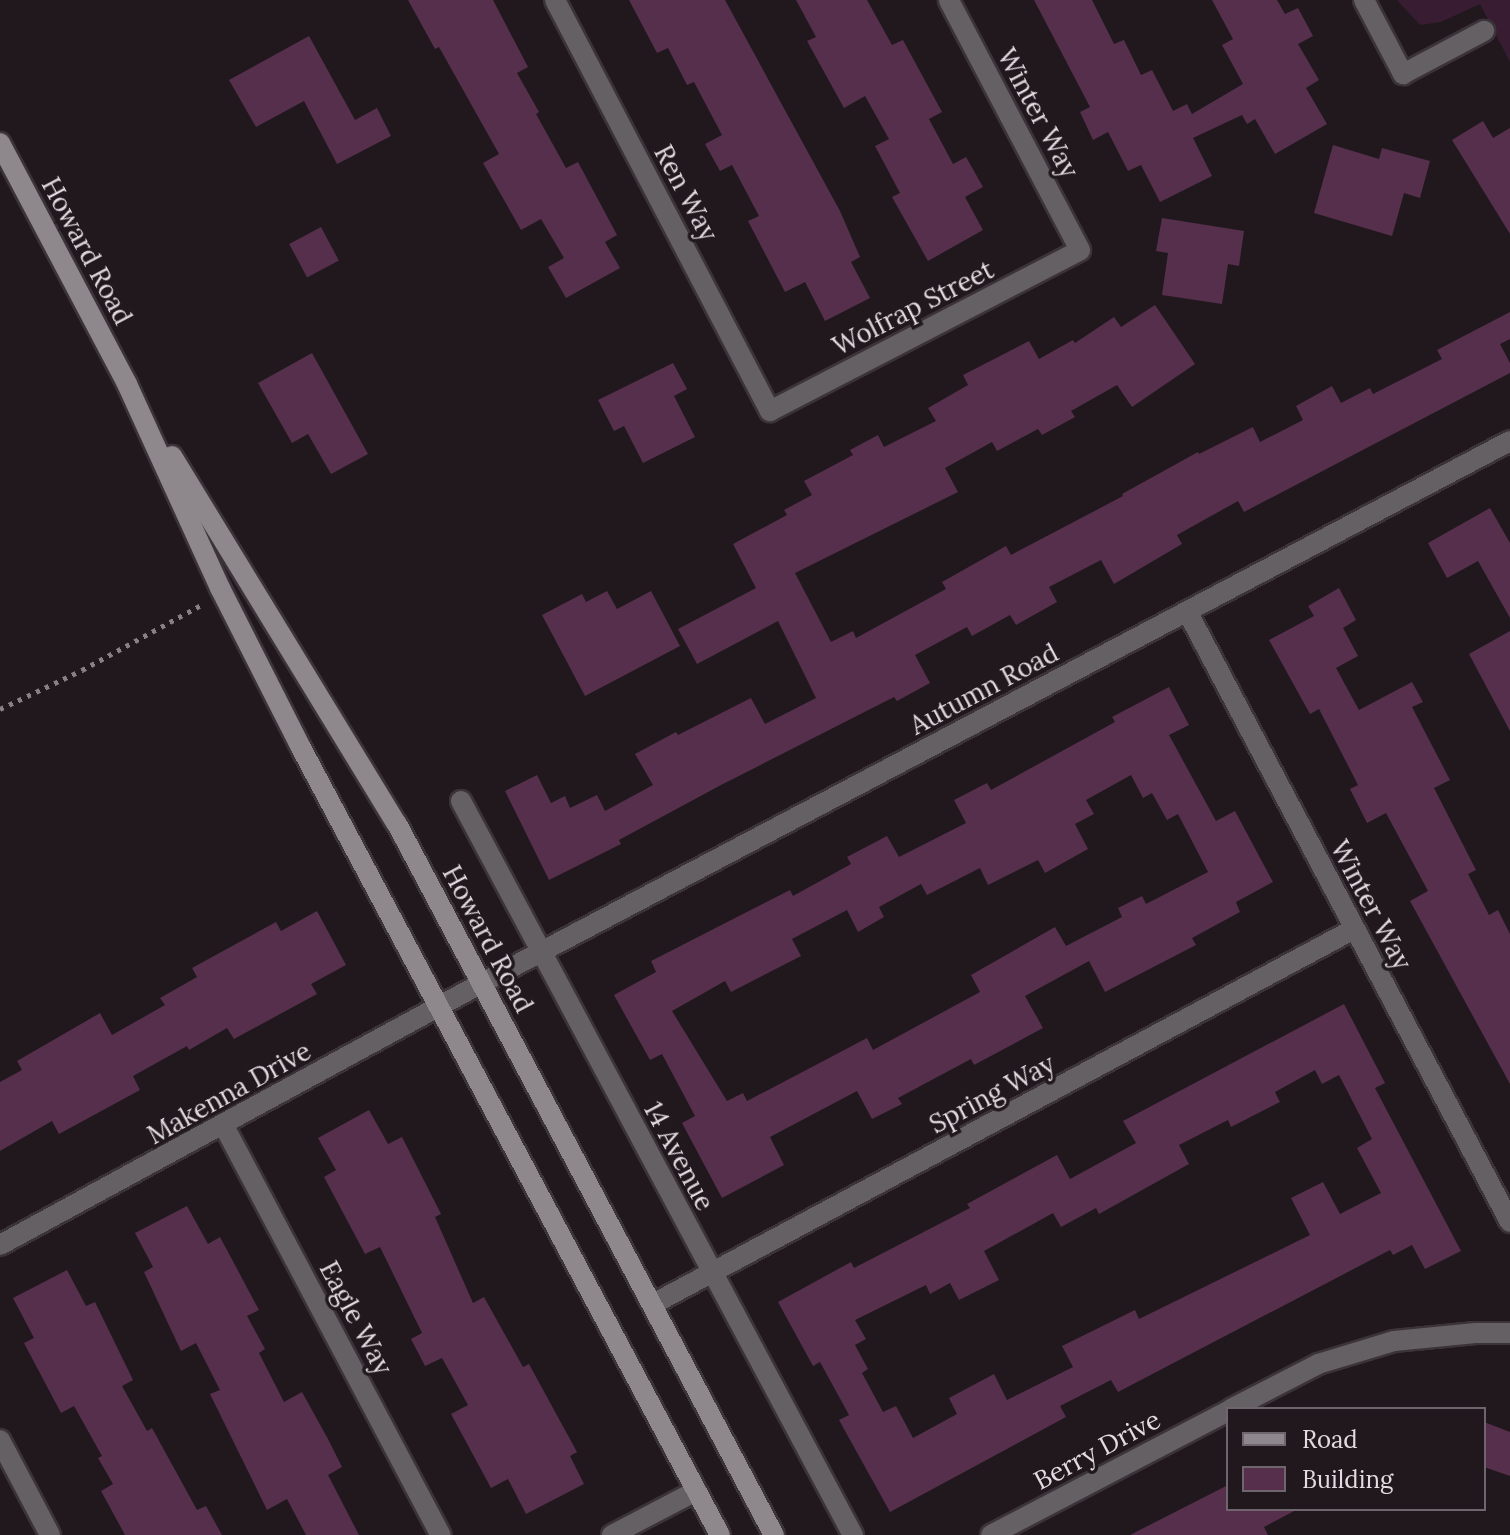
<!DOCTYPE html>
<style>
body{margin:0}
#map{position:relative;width:1510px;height:1535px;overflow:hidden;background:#21181e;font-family:Lora,serif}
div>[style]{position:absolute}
.green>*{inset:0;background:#381c31}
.building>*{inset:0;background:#552f4b;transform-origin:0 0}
.path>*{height:5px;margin-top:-2.5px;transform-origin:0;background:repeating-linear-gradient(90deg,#888085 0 4px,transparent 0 10px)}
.roads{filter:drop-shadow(2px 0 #3c3339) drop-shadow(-2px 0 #3c3339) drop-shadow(0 2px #3c3339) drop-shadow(0 -2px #3c3339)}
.street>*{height:20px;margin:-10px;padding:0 10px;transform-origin:10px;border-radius:10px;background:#646063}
.secondary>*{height:20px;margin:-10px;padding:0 10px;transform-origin:10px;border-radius:10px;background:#8e878c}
span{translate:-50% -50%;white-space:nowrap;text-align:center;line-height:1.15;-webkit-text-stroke:7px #21181e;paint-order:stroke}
.street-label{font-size:26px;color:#e2dce0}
.legend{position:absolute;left:1226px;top:1407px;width:260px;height:104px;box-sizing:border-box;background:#21181e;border:2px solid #6e666c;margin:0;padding:10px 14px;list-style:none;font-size:24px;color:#e2dce0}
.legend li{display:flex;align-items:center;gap:16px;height:40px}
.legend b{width:40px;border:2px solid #6e666c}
</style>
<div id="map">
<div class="green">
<i style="clip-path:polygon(1397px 0,1510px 0,1510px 62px,1480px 4px,1441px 22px,1420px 25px)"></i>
</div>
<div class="building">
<i style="clip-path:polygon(408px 0,493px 0,528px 67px,517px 73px,539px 112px,536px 114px,566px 168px,578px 162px,617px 235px,605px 242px,620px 268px,566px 298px,548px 267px,564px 258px,541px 219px,521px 230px,483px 163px,499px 154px,439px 47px,435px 49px)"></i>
<i style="clip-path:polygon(629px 0,725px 0,840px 211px,860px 257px,851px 262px,870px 298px,825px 321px,805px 282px,785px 292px,748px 221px,759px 216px,732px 165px,720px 171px,705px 144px,722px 135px,694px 82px,687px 85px,668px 48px,657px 53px)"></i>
<i style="clip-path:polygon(796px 0,867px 0,892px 45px,903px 40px,942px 112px,929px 119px,953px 164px,966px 157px,983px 187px,965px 197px,983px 230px,928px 261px,892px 197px,900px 193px,875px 146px,889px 139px,865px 96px,844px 108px,807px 41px,816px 37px)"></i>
<i style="clip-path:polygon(1034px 0,1092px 0,1114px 44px,1124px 40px,1141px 75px,1152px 70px,1173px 111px,1187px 104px,1192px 114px,1243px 84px,1222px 45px,1233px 39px,1212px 0,1277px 0,1285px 14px,1298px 8px,1313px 36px,1298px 44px,1319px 80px,1306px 88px,1327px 124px,1275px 154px,1255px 119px,1247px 124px,1242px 115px,1193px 138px,1212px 176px,1160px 202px,1141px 165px,1128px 171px,1108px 132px,1093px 140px,1080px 112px,1090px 107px)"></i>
<i style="clip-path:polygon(309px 36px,355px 120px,377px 108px,391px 136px,337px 164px,304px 101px,256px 127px,229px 80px)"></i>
<i style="clip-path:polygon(1483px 121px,1493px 138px,1510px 128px,1510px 234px,1452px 140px)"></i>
<i style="clip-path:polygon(1333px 145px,1379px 159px,1382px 148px,1430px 161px,1420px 198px,1404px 193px,1392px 236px,1314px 213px)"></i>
<i style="clip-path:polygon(1162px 218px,1244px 231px,1239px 266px,1228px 264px,1222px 304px,1162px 295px,1168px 253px,1156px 251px)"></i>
<i style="left:321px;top:227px;width:38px;height:36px;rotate:62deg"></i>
<i style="clip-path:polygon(1155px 305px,1195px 364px,1132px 407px,1117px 385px,1071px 411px,1075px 417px,1042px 435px,1038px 429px,997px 451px,992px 442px,945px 468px,958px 492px,795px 573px,831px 642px,853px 631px,856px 638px,946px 589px,942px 582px,1006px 546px,1011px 555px,1123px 496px,1122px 494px,1198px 452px,1199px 454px,1253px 427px,1260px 442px,1303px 420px,1296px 406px,1332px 386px,1341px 403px,1370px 388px,1373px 394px,1442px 359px,1437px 350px,1510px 312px,1510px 339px,1500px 344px,1510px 363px,1510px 373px,1244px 512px,1238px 501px,1177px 535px,1182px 544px,1114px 584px,1101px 560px,1049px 587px,1057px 602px,1016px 625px,1010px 615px,972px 636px,967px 627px,915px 655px,930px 683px,897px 701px,894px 697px,721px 785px,619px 840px,621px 844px,549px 880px,505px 791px,537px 775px,551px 803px,565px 796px,570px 808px,597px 795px,605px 811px,653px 785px,635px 754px,676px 732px,678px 735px,751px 698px,765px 724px,816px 698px,778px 621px,697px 664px,678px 629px,756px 588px,733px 544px,787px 515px,784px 510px,812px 495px,804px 481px,853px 455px,850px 450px,878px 435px,884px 447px,936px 421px,928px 408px,968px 385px,963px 375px,1029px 341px,1039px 359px,1073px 340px,1075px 343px,1114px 317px,1121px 327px)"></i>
<i style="clip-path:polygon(312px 353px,368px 454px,331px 474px,308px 434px,292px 443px,258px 383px)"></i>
<i style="clip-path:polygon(673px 363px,687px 389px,674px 396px,695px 437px,643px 463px,624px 426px,614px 431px,598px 400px)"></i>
<i style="clip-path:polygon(1490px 508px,1510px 543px,1510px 618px,1478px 561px,1447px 578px,1428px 543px)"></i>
<i style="clip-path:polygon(1339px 588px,1356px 620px,1343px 628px,1358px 656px,1336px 668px,1359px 710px,1412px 682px,1423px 702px,1412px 707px,1450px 780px,1434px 788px,1476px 870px,1468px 874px,1489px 915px,1498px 910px,1510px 934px,1510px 1084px,1410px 901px,1428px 891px,1386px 813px,1367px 823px,1350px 789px,1358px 785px,1319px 709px,1310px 714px,1269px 640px,1314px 616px,1308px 606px)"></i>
<i style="clip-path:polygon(607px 591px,617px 609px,651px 591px,680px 646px,585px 696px,542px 615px,582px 594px,586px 602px)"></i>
<i style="clip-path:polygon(1510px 631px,1510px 731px,1469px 654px)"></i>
<i style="clip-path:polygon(evenodd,1169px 687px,1189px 725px,1169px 735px,1216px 821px,1235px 811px,1273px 882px,1236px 902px,1240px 912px,1192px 938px,1196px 945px,1105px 992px,1089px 961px,1025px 996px,1043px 1028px,974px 1065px,971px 1059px,898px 1098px,902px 1104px,872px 1119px,857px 1091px,770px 1137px,784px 1165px,722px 1198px,682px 1123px,695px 1116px,662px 1054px,650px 1060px,614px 995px,656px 972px,651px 961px,790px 890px,793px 896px,851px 864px,847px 857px,887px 836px,899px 857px,966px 823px,954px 800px,987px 783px,991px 790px,1115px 722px,1112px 717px,1169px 687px,1131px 775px,1143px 798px,1152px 793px,1167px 820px,1178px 814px,1208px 872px,1146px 904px,1142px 896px,1118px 908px,1122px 917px,1066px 946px,1055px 927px,971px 975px,980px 992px,873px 1050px,867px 1038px,747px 1101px,743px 1093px,727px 1101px,672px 1011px,725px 981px,731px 992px,801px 956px,792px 939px,847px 910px,858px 932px,884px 917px,879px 907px,921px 884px,927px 895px,980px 868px,988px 885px,1038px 860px,1045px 873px,1088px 849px,1075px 824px,1094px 814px,1086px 800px,1131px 775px)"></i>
<i style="clip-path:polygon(317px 911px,346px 965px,311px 984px,317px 994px,234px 1039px,227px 1028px,189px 1050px,187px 1046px,133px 1076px,140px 1090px,59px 1134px,52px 1121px,0 1151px,0 1082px,22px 1070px,17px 1061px,100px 1013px,112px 1035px,165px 1005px,160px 998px,197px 977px,192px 968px,276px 922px,281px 931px)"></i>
<i style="clip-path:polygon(evenodd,1344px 1004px,1385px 1083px,1375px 1088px,1461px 1251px,1425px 1269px,1412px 1245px,1393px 1255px,1390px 1250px,1118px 1392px,1111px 1380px,1060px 1406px,1066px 1417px,890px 1512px,839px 1420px,849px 1415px,820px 1362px,813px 1366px,778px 1302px,851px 1262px,854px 1268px,970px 1208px,967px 1204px,1057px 1155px,1070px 1179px,1136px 1143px,1123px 1121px,1344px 1004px,1315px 1070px,1322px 1084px,1339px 1075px,1372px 1139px,1357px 1148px,1381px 1193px,1340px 1214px,1323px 1182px,1291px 1198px,1310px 1235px,1139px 1319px,1135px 1310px,1062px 1346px,1073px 1367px,1007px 1400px,994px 1374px,949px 1398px,957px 1414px,913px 1438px,896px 1406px,883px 1412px,862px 1373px,868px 1369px,855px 1345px,866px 1339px,855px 1320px,926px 1285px,930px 1294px,950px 1283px,959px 1300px,999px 1280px,984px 1251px,1053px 1213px,1061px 1227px,1096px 1208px,1099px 1214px,1189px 1164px,1179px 1145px,1228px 1120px,1231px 1127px,1280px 1102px,1275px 1092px,1315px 1070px)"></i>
<i style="clip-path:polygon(369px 1110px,388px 1144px,402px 1137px,441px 1214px,435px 1217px,473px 1303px,484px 1297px,523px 1367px,529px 1364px,577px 1452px,570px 1456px,584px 1484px,526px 1514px,508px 1479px,491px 1488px,451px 1414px,468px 1405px,442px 1358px,425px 1366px,411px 1339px,422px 1333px,380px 1247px,365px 1254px,324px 1177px,336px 1170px,318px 1138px)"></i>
<i style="clip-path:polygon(187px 1206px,208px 1244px,220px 1237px,259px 1310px,247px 1316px,265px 1349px,259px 1353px,284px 1402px,302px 1392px,328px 1439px,342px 1467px,328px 1475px,359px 1535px,306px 1535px,287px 1499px,267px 1510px,210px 1394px,220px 1390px,196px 1343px,181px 1351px,144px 1272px,153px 1267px,135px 1233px)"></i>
<i style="clip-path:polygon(67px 1270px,86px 1306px,95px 1302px,133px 1380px,122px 1386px,147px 1431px,152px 1428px,197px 1510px,206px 1506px,222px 1535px,125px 1535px,101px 1491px,113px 1484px,98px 1458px,102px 1456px,74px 1406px,61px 1413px,24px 1343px,34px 1338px,13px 1298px)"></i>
<i style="clip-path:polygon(1484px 1422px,1510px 1432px,1510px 1476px,1484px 1467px)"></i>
<i style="clip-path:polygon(1228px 1485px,1228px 1509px,1298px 1509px,1264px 1527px,1268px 1535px,1130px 1535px)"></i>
</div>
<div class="path">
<i style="left:0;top:709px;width:91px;rotate:-25.4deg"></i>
<i style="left:82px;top:670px;width:136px;rotate:-28.6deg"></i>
</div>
<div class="roads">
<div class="street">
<i style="left:555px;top:0;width:464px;rotate:62.4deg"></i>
<i style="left:770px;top:411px;width:349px;rotate:-27.4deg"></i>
<i style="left:1080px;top:250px;width:282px;rotate:-117.7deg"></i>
<i style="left:1364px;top:0;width:84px;rotate:62.2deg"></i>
<i style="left:1403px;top:74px;width:92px;rotate:-28deg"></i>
<i style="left:1187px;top:611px;width:691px;rotate:62.14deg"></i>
<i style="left:461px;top:801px;width:832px;rotate:61.9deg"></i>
<i style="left:224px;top:1126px;width:463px;rotate:62.1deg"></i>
<i style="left:0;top:1245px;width:549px;rotate:-28.53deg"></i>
<i style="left:482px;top:983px;width:1162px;rotate:-27.8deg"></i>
<i style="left:653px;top:1304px;width:795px;rotate:-28.14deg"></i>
<i style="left:1231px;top:1409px;width:98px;rotate:-27.3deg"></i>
<i style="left:1318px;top:1364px;width:79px;rotate:-16.8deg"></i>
<i style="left:1394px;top:1341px;width:82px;rotate:-5.6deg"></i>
<i style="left:1476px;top:1333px;width:34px"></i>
<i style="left:0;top:1440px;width:107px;rotate:62.2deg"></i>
<i style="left:612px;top:1535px;width:95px;rotate:-27.6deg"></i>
<i style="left:991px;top:1535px;width:267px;rotate:-27.6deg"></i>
</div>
<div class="secondary">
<i style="left:0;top:143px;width:272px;rotate:62.2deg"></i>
<i style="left:127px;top:384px;width:224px;rotate:65.5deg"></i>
<i style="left:220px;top:588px;width:175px;rotate:63.1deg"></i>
<i style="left:299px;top:744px;width:896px;rotate:61.98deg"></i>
<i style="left:172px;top:456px;width:431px;rotate:58.6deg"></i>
<i style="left:397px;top:824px;width:805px;rotate:62.07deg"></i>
</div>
</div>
<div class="street-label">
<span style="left:1038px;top:113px;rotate:62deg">Winter Way</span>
<span style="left:686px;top:193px;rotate:62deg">Ren Way</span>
<span style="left:87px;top:251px;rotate:62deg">Howard Road</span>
<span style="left:913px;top:308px;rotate:-27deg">Wolfrap Street</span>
<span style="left:984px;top:689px;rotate:-28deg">Autumn Road</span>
<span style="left:1371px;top:905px;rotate:62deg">Winter Way</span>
<span style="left:488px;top:939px;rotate:62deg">Howard Road</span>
<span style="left:229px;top:1093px;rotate:-29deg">Makenna Drive</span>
<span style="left:992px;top:1094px;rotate:-28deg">Spring Way</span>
<span style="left:679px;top:1156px;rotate:62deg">14 Avenue</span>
<span style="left:356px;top:1318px;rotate:62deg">Eagle Way</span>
<span style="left:1097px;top:1450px;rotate:-28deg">Berry Drive</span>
</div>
<ul class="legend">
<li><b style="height:10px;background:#8e878c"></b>Road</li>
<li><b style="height:22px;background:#552f4b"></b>Building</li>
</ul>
</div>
